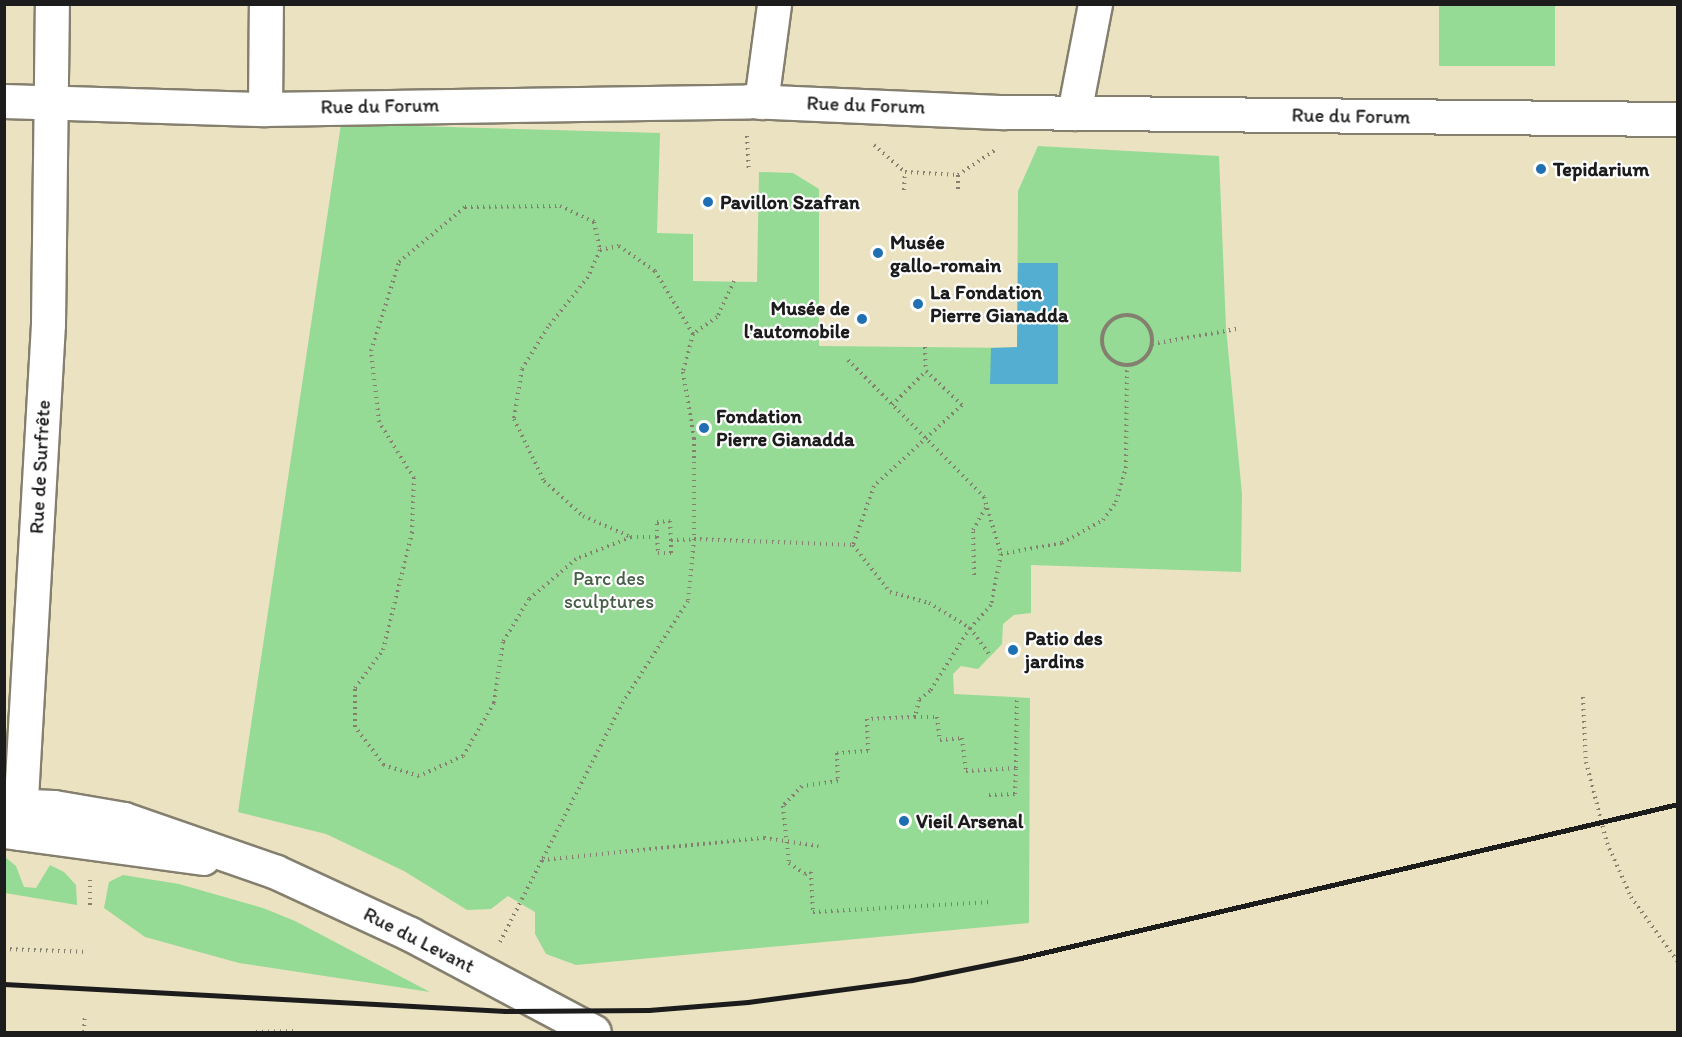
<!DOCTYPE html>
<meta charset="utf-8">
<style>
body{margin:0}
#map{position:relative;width:1682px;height:1037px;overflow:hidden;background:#ebe2c1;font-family:Itim,sans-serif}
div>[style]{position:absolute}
.green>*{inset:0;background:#95db95;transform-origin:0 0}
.water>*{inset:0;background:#53aed1}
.path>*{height:4px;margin-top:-2px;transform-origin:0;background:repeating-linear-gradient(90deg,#847f6e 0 1.5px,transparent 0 6px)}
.path>.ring{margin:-2px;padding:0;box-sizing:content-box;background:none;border:4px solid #847f6e;border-radius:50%}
.roads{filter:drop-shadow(2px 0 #847f6e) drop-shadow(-2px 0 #847f6e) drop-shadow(0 2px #847f6e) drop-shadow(0 -2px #847f6e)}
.minor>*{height:33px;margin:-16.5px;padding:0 16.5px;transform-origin:16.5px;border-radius:16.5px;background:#fff}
.rail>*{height:4.5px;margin:-2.25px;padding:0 2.25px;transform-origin:2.25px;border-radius:2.25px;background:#1c1c1c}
.dots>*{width:16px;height:16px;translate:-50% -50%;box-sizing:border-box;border:3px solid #fff;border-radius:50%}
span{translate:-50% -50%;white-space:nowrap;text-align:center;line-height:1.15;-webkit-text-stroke:4.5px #fff;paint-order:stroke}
.street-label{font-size:20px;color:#1c1c1c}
.poi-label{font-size:20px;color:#1c1c1c;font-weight:700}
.left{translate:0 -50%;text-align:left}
.right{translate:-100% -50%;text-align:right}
.park-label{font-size:20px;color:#465f46}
.frame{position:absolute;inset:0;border:6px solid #1c1c1c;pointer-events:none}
</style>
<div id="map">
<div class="green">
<i style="left:1439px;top:5px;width:116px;height:61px"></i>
<i style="clip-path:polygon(341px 124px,660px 133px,657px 233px,693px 234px,693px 281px,757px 282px,759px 172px,793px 173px,819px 189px,819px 346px,1017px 348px,1018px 191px,1038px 146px,1219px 156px,1226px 328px,1242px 494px,1241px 572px,1031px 565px,1031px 613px,1014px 615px,1003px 624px,1002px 644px,978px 669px,961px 666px,953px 674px,954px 694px,1030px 698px,1029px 923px,576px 965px,546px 954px,535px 934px,535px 912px,508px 896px,491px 909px,467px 910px,404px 871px,326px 834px,238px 812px)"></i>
<i style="clip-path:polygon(5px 857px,16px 866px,24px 887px,36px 888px,50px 865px,64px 872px,76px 885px,77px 905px,5px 893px)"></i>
<i style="clip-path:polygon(123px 875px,179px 884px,263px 908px,295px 921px,430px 992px,239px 963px,145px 937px,104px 908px,109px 882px)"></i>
</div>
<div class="water">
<i style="clip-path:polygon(1018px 263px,1058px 263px,1058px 384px,990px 384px,991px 348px,1017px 347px)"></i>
</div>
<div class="path">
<i style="left:747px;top:136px;width:36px;rotate:87deg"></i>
<i style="left:874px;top:145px;width:41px;rotate:41.1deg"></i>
<i style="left:958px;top:175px;width:45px;rotate:-34deg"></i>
<i style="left:904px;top:190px;width:18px;rotate:-87deg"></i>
<i style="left:905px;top:172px;width:53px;rotate:3.2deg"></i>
<i style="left:958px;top:175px;width:15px;rotate:90deg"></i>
<i style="left:560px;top:206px;width:38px;rotate:25deg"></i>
<i style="left:594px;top:222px;width:29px;rotate:78deg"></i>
<i style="left:600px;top:250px;width:30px;rotate:114deg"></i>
<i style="left:588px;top:277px;width:64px;rotate:128.7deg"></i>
<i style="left:548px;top:327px;width:49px;rotate:121.8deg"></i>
<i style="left:522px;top:369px;width:51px;rotate:99.1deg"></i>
<i style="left:514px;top:419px;width:69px;rotate:64.2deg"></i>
<i style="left:544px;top:481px;width:52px;rotate:41.9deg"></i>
<i style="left:583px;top:516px;width:52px;rotate:23.6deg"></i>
<i style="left:631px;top:537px;width:59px;rotate:158.2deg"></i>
<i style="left:576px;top:559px;width:62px;rotate:139.6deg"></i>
<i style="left:529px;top:599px;width:50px;rotate:121.2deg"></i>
<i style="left:503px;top:642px;width:62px;rotate:98.4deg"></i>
<i style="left:494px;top:703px;width:61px;rotate:120.3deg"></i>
<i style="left:463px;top:756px;width:48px;rotate:155.6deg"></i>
<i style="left:419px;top:776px;width:37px;rotate:-163deg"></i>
<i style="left:384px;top:765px;width:48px;rotate:-127.3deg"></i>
<i style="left:355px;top:727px;width:39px;rotate:-90deg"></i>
<i style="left:355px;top:688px;width:47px;rotate:-53.6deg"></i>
<i style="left:383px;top:650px;width:121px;rotate:-76.1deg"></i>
<i style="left:412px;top:533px;width:55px;rotate:-87.9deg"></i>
<i style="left:414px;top:478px;width:66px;rotate:-122deg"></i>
<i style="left:379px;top:422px;width:71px;rotate:-96.4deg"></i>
<i style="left:371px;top:351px;width:93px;rotate:-72.5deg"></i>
<i style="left:399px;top:262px;width:86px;rotate:-39.8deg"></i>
<i style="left:465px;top:207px;width:95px;rotate:-0.6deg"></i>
<i style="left:600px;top:250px;width:19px;rotate:-12deg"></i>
<i style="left:619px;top:246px;width:44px;rotate:34.8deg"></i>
<i style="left:655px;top:271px;width:74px;rotate:58.9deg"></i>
<i style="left:734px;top:281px;width:40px;rotate:115deg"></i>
<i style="left:717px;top:317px;width:29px;rotate:145deg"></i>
<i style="left:693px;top:334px;width:39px;rotate:105deg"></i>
<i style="left:683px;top:372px;width:67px;rotate:80.5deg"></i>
<i style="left:694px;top:438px;width:101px;rotate:90deg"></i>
<i style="left:694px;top:539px;width:159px;rotate:2.2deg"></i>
<i class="ring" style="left:1102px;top:315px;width:46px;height:46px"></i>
<i style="left:1152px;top:344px;width:86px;rotate:-10deg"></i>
<i style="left:925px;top:347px;width:24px;rotate:88deg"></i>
<i style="left:848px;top:360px;width:193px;rotate:45.2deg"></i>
<i style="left:984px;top:497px;width:59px;rotate:73.4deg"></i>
<i style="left:1001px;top:554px;width:52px;rotate:101.1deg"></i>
<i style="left:991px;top:605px;width:31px;rotate:132deg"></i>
<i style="left:970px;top:628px;width:75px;rotate:122.4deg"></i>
<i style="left:930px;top:691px;width:14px;rotate:141deg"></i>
<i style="left:919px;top:700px;width:17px;rotate:103deg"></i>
<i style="left:915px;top:717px;width:48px;rotate:177.6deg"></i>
<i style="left:867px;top:719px;width:32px;rotate:88deg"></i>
<i style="left:868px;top:751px;width:31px;rotate:176deg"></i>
<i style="left:837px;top:753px;width:28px;rotate:88deg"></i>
<i style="left:838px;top:781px;width:36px;rotate:172deg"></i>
<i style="left:802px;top:786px;width:28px;rotate:134deg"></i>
<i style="left:783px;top:806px;width:57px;rotate:84deg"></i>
<i style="left:789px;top:863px;width:19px;rotate:35deg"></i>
<i style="left:805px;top:874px;width:6px;rotate:-18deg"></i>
<i style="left:811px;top:872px;width:40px;rotate:87.1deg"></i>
<i style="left:813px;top:912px;width:179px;rotate:-3.2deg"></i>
<i style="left:892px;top:405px;width:48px;rotate:-45deg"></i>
<i style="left:926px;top:371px;width:50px;rotate:43.4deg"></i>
<i style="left:962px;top:405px;width:120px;rotate:137.4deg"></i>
<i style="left:874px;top:486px;width:63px;rotate:109.6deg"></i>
<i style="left:853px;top:545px;width:60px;rotate:51.8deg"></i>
<i style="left:890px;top:592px;width:41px;rotate:15.8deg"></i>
<i style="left:929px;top:603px;width:48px;rotate:31.4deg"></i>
<i style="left:970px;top:628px;width:34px;rotate:54deg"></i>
<i style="left:631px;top:537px;width:26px"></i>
<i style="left:657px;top:537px;width:15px;rotate:-90deg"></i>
<i style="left:657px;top:522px;width:13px;rotate:-4deg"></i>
<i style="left:670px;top:521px;width:19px;rotate:87deg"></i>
<i style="left:671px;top:540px;width:23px;rotate:-2deg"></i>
<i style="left:694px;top:539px;width:62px;rotate:95.5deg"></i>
<i style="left:688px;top:601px;width:120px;rotate:122.8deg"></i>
<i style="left:623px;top:702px;width:178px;rotate:117.1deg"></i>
<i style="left:542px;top:860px;width:223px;rotate:-5.7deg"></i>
<i style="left:764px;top:838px;width:55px;rotate:8.4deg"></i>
<i style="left:657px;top:537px;width:16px;rotate:86deg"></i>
<i style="left:658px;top:553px;width:13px"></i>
<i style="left:671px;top:553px;width:13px;rotate:-90deg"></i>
<i style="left:1001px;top:554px;width:62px;rotate:-10.2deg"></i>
<i style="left:1062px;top:543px;width:47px;rotate:-29.3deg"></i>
<i style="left:1103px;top:520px;width:22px;rotate:-54deg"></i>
<i style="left:1116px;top:502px;width:35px;rotate:-74deg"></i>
<i style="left:1126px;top:468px;width:103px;rotate:-89.4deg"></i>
<i style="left:974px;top:575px;width:45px;rotate:-91.3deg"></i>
<i style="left:973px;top:530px;width:28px;rotate:-60deg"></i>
<i style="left:1583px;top:697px;width:65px;rotate:87.4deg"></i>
<i style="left:1586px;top:762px;width:84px;rotate:75.5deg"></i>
<i style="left:1607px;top:843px;width:59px;rotate:66deg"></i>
<i style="left:1631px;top:897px;width:80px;rotate:54.1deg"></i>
<i style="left:915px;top:717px;width:22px"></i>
<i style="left:937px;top:717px;width:23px;rotate:83deg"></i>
<i style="left:940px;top:740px;width:22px;rotate:-5deg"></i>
<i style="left:962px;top:738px;width:33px;rotate:83deg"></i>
<i style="left:966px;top:771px;width:50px;rotate:-3.4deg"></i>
<i style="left:1016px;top:768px;width:71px;rotate:-89.2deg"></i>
<i style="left:989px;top:795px;width:26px;rotate:-2deg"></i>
<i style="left:1015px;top:794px;width:26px;rotate:-88deg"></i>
<i style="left:90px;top:905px;width:26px;rotate:-90deg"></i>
<i style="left:500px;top:942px;width:92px;rotate:-62.9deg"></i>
<i style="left:4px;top:949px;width:83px;rotate:2.1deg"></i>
<i style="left:84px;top:1032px;width:17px;rotate:-87deg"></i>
<i style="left:256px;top:1032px;width:42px;rotate:-1.4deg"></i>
</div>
<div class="roads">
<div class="minor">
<i style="left:4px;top:101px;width:261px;rotate:1.8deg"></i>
<i style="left:265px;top:109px;width:484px;rotate:-0.9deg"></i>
<i style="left:749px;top:101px;width:256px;rotate:2.5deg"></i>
<i style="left:1005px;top:112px;width:673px;rotate:0.6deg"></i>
<i style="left:761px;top:102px;width:99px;rotate:-82.4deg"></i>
<i style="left:265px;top:109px;width:105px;rotate:-89.5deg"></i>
<i style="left:1074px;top:113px;width:111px;rotate:-79.1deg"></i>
<i style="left:4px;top:805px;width:50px;rotate:2.3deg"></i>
<i style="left:54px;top:807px;width:71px;rotate:9.7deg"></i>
<i style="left:124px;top:819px;width:161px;rotate:19.2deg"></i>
<i style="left:276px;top:872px;width:148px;rotate:24.8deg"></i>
<i style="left:410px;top:934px;width:208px;rotate:28deg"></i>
<i style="left:4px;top:831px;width:201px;rotate:7.7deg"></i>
<i style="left:19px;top:833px;width:510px;rotate:-86.74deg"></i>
<i style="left:48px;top:324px;width:320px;rotate:-89.3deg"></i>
</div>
</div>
<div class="rail">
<i style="left:4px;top:984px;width:502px;rotate:3.08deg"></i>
<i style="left:505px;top:1011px;width:144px;rotate:-0.4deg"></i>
<i style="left:649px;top:1010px;width:99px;rotate:-4.6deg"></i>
<i style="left:748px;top:1002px;width:165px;rotate:-7.6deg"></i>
<i style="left:912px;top:980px;width:111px;rotate:-11.4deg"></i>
<i style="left:1021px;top:958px;width:675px;rotate:-13.19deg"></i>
</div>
<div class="dots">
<i style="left:1541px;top:169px;background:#1f6fb2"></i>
<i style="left:708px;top:202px;background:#1f6fb2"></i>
<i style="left:878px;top:253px;background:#1f6fb2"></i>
<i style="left:918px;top:304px;background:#1f6fb2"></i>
<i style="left:862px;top:319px;background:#1f6fb2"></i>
<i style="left:704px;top:428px;background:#1f6fb2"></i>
<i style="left:1013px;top:650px;background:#1f6fb2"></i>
<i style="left:904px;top:821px;background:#1f6fb2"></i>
</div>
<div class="street-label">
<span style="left:866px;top:105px;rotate:2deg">Rue du Forum</span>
<span style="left:380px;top:106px;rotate:-1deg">Rue du Forum</span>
<span style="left:1351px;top:116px;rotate:1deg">Rue du Forum</span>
<span style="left:40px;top:467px;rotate:-87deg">Rue de Surfrête</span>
<span style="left:419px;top:940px;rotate:27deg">Rue du Levant</span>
</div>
<div class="poi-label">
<span class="left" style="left:1553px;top:169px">Tepidarium</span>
<span class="left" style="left:720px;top:202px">Pavillon Szafran</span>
<span class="left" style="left:890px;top:254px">Musée<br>gallo-romain</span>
<span class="left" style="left:930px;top:304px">La Fondation<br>Pierre Gianadda</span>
<span class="right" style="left:850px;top:320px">Musée de<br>l'automobile</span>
<span class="left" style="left:716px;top:428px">Fondation<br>Pierre Gianadda</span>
<span class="left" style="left:1025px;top:650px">Patio des<br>jardins</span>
<span class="left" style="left:916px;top:821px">Vieil Arsenal</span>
</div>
<div class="park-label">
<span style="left:609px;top:590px">Parc des<br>sculptures</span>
</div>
<div class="frame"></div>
</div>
